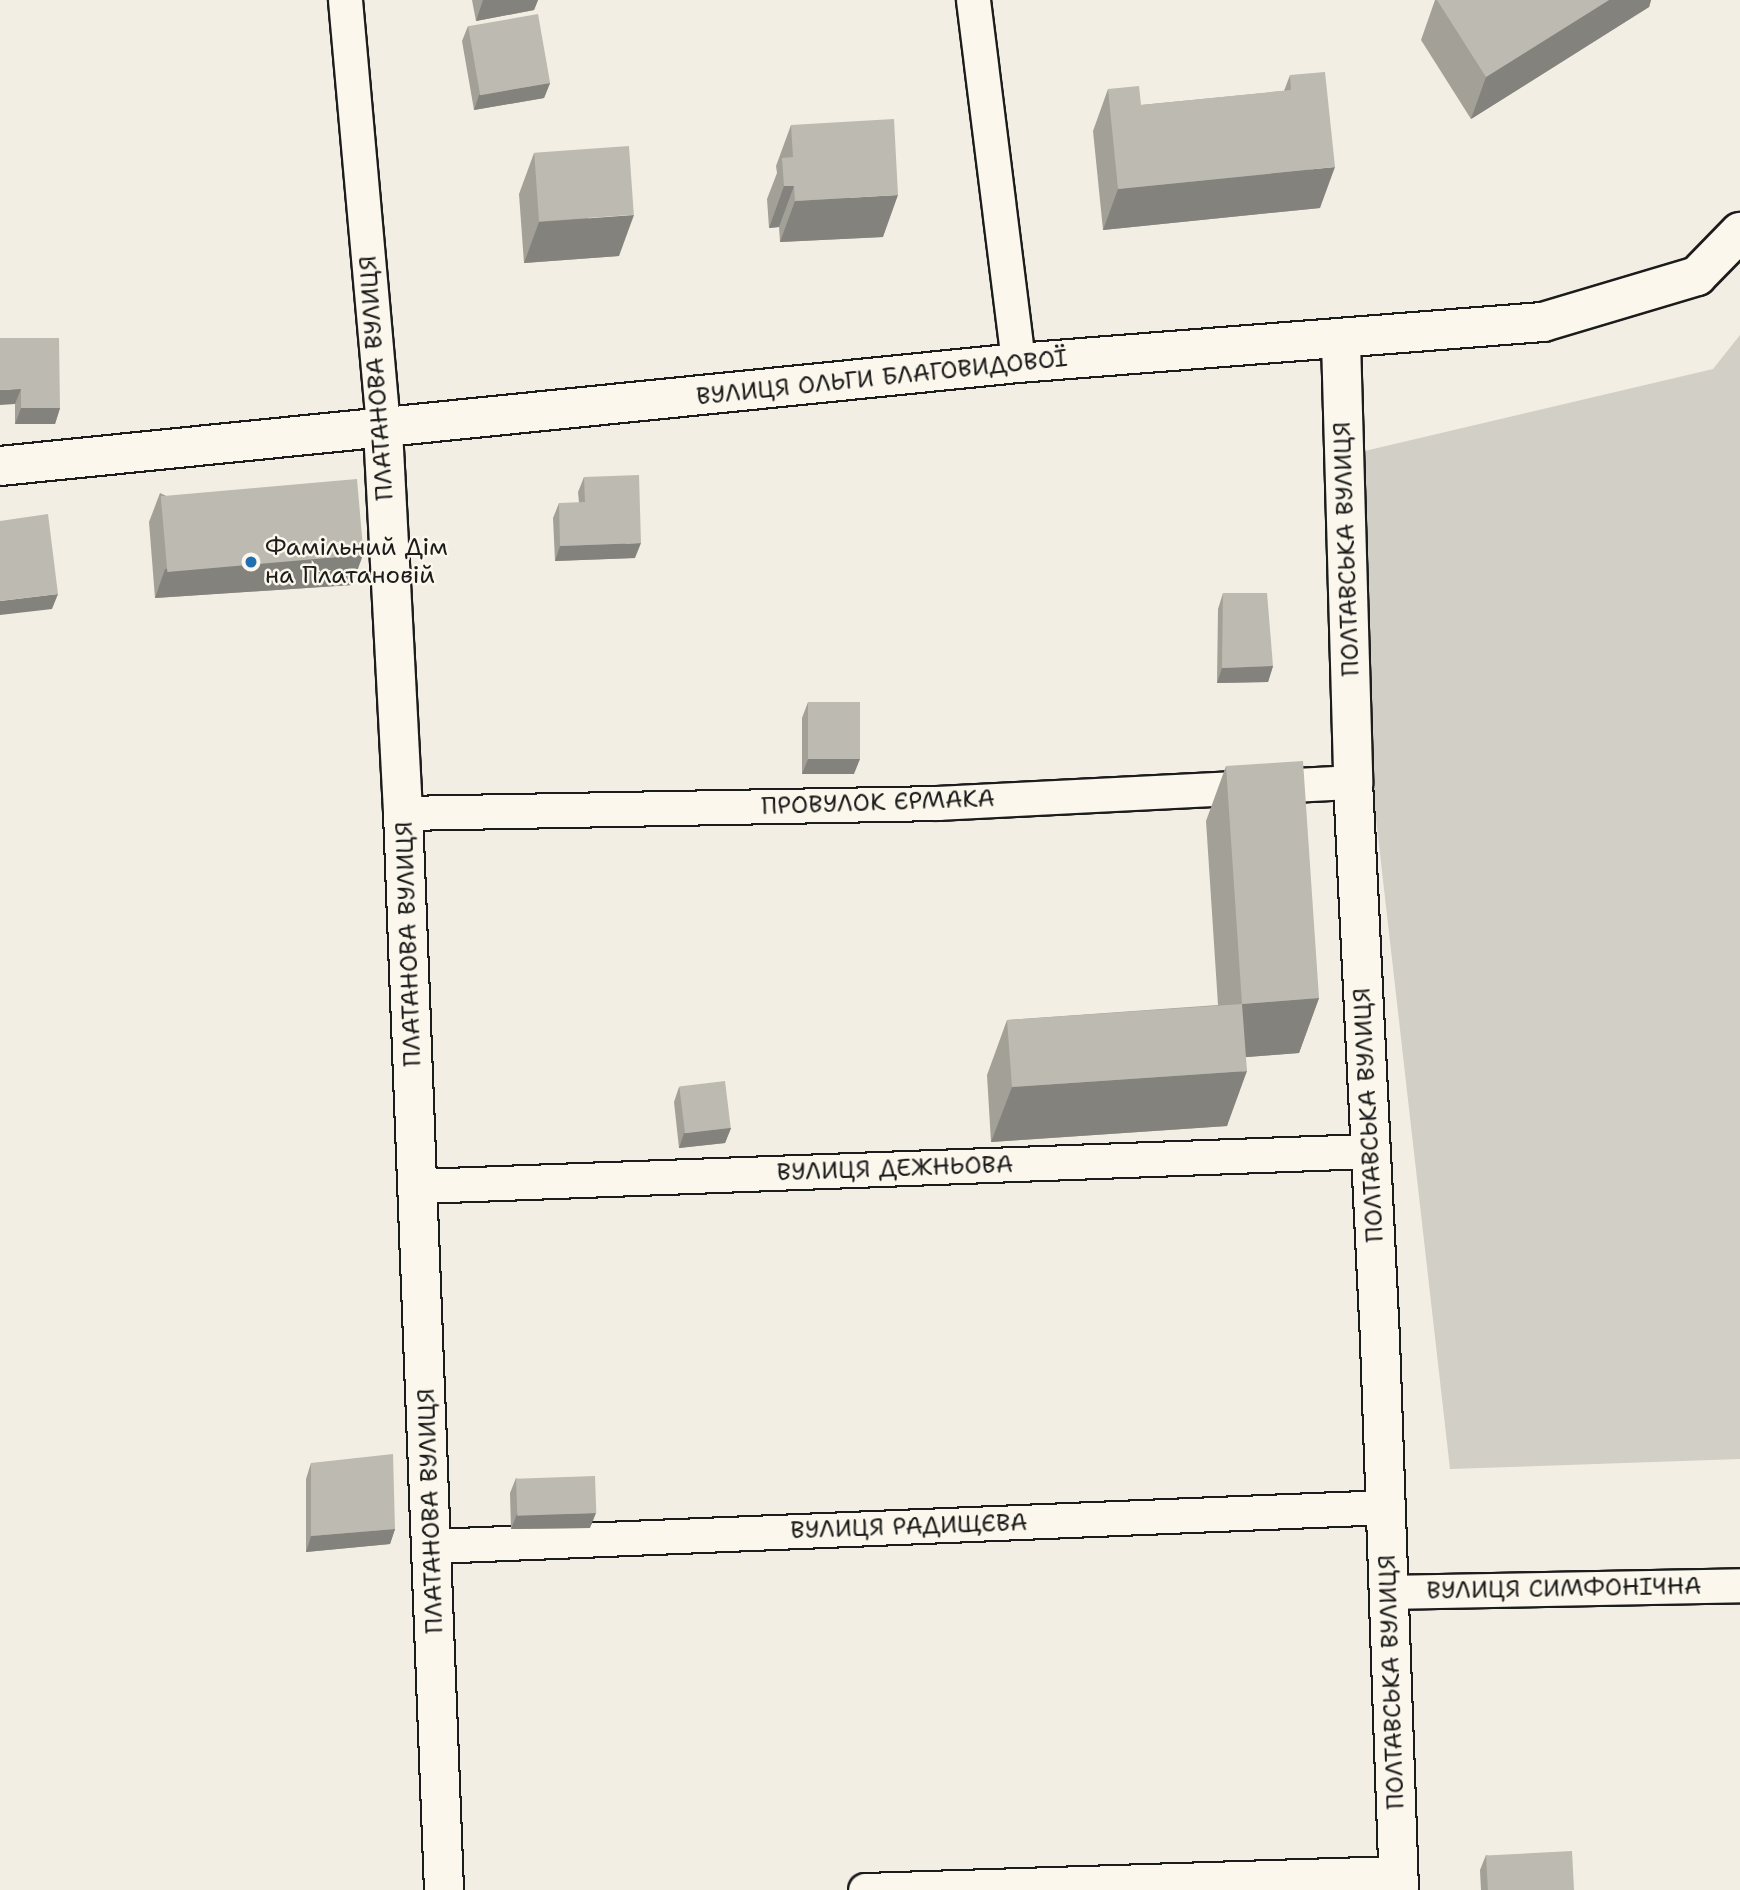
<!DOCTYPE html>
<meta charset="utf-8">
<style>
body{margin:0}
#map{position:relative;width:1740px;height:1890px;overflow:hidden;background:#f2eee4;font-family:"Shantell Sans",sans-serif}
div>[style]{position:absolute}
.green>*{inset:0;background:#d2cfc6}
.roads{filter:drop-shadow(2px 0 #1c1c1c) drop-shadow(-2px 0 #1c1c1c) drop-shadow(0 2px #1c1c1c) drop-shadow(0 -2px #1c1c1c)}
.minor>*{height:33px;margin:-16.5px;padding:0 16.5px;transform-origin:16.5px;border-radius:16.5px;background:#fbf7ec}
.tertiary>*{height:38px;margin:-19px;padding:0 19px;transform-origin:19px;border-radius:19px;background:#fbf7ec}
.wall>*{inset:0;background:#a3a098}
.shaded-wall>*{inset:0;background:#84827c}
.building>*{inset:0;background:#bdbab1;transform-origin:0 0}
.dots>*{width:19px;height:19px;translate:-50% -50%;box-sizing:border-box;border:4px solid #fbf7ec;border-radius:50%}
span{translate:-50% -50%;white-space:nowrap;text-align:center;line-height:1.15;-webkit-text-stroke:5px #fbf7ec;paint-order:stroke}
.street-label{font-size:24px;color:#1c1c1c}
.poi-label{font-size:24px;color:#1c1c1c}
.left{translate:0 -50%;text-align:left}
</style>
<div id="map">
<div class="green">
<i style="clip-path:polygon(1740px 335px,1740px 1459px,1450px 1469px,1335px 458px,1713px 369px)"></i>
</div>
<div class="roads">
<div class="minor">
<i style="left:345px;top:0;width:432px;rotate:84.9deg"></i>
<i style="left:973px;top:0;width:366px;rotate:82.9deg"></i>
<i style="left:403px;top:813px;width:535px;rotate:-1.07deg"></i>
<i style="left:938px;top:803px;width:416px;rotate:-2.9deg"></i>
<i style="left:419px;top:1186px;width:953px;rotate:-2.11deg"></i>
<i style="left:433px;top:1546px;width:954px;rotate:-2.34deg"></i>
<i style="left:1389px;top:1592px;width:351px;rotate:-1.1deg"></i>
<i style="left:865px;top:1890px;width:533px;rotate:-1.83deg"></i>
</div>
<div class="tertiary">
<i style="left:1341px;top:341px;width:441px;rotate:88.4deg"></i>
<i style="left:1353px;top:782px;width:560px;rotate:87.23deg"></i>
<i style="left:1380px;top:1341px;width:549px;rotate:88.02deg"></i>
<i style="left:383px;top:430px;width:384px;rotate:87deg"></i>
<i style="left:403px;top:813px;width:1078px;rotate:87.82deg"></i>
<i style="left:0;top:466px;width:1023px;rotate:-5.78deg"></i>
<i style="left:1018px;top:363px;width:527px;rotate:-4.47deg"></i>
<i style="left:1543px;top:322px;width:161px;rotate:-16.6deg"></i>
<i style="left:1697px;top:276px;width:62px;rotate:-45.7deg"></i>
</div>
</div>
<div class="wall">
<i style="clip-path:polygon(472px 0,538px 0,534px 10px,476px 21px)"></i>
<i style="clip-path:polygon(1435px 0,1651px 0,1649px 7px,1471px 119px,1421px 40px)"></i>
<i style="clip-path:polygon(468px 26px,550px 83px,544px 98px,474px 110px,462px 41px)"></i>
<i style="clip-path:polygon(1290px 75px,1320px 208px,1103px 230px,1093px 131px,1108px 89px,1141px 105px,1284px 91px)"></i>
<i style="clip-path:polygon(791px 125px,883px 237px,780px 242px,779px 227px,769px 228px,767px 199px,777px 173px,776px 166px)"></i>
<i style="clip-path:polygon(534px 153px,619px 256px,524px 263px,519px 194px)"></i>
<i style="clip-path:polygon(0 338px,60px 408px,55px 424px,15px 424px,15px 404px)"></i>
<i style="clip-path:polygon(584px 477px,635px 558px,555px 561px,553px 518px,559px 503px,579px 503px,578px 492px)"></i>
<i style="clip-path:polygon(160px 493px,352px 585px,155px 598px,149px 522px)"></i>
<i style="clip-path:polygon(1223px 593px,1273px 666px,1268px 682px,1217px 683px,1218px 609px)"></i>
<i style="clip-path:polygon(808px 702px,854px 774px,802px 774px,802px 718px)"></i>
<i style="clip-path:polygon(1226px 766px,1319px 998px,1299px 1053px,1246px 1057px,1227px 1126px,991px 1142px,987px 1075px,1007px 1020px,1218px 1005px,1206px 821px)"></i>
<i style="clip-path:polygon(679px 1087px,731px 1128px,725px 1143px,679px 1148px,674px 1102px)"></i>
<i style="clip-path:polygon(311px 1463px,395px 1529px,390px 1544px,306px 1552px,306px 1479px)"></i>
<i style="clip-path:polygon(516px 1478px,590px 1528px,511px 1529px,510px 1493px)"></i>
<i style="clip-path:polygon(1486px 1855px,1574px 1890px,1481px 1890px,1480px 1870px)"></i>
</div>
<div class="shaded-wall">
<i style="clip-path:polygon(483px 0,538px 0,534px 10px,476px 21px)"></i>
<i style="clip-path:polygon(1609px 0,1651px 0,1649px 7px,1471px 119px,1486px 77px)"></i>
<i style="clip-path:polygon(550px 83px,544px 98px,474px 110px,479px 95px)"></i>
<i style="clip-path:polygon(1335px 167px,1320px 208px,1103px 230px,1118px 189px)"></i>
<i style="clip-path:polygon(784px 186px,794px 186px,779px 227px,769px 228px)"></i>
<i style="clip-path:polygon(898px 195px,883px 237px,780px 242px,795px 201px)"></i>
<i style="clip-path:polygon(634px 215px,619px 256px,524px 263px,539px 222px)"></i>
<i style="clip-path:polygon(21px 389px,15px 404px,0 405px,0 390px)"></i>
<i style="clip-path:polygon(21px 408px,60px 408px,55px 424px,15px 424px)"></i>
<i style="clip-path:polygon(641px 543px,635px 558px,555px 561px,560px 546px)"></i>
<i style="clip-path:polygon(363px 555px,352px 585px,155px 598px,165px 569px)"></i>
<i style="clip-path:polygon(58px 594px,52px 609px,0 615px,0 601px)"></i>
<i style="clip-path:polygon(1273px 666px,1268px 682px,1217px 683px,1222px 668px)"></i>
<i style="clip-path:polygon(808px 759px,860px 759px,854px 774px,802px 774px)"></i>
<i style="clip-path:polygon(1319px 998px,1299px 1053px,1222px 1059px,1242px 1004px)"></i>
<i style="clip-path:polygon(1247px 1071px,1227px 1126px,991px 1142px,1012px 1087px)"></i>
<i style="clip-path:polygon(731px 1128px,725px 1143px,679px 1148px,684px 1133px)"></i>
<i style="clip-path:polygon(596px 1513px,590px 1528px,511px 1529px,517px 1514px)"></i>
<i style="clip-path:polygon(395px 1529px,390px 1544px,306px 1552px,311px 1536px)"></i>
</div>
<div class="building">
<i style="clip-path:polygon(1437px 0,1609px 0,1486px 77px)"></i>
<i style="left:538px;top:14px;width:70px;height:71px;rotate:80deg"></i>
<i style="clip-path:polygon(1325px 72px,1335px 167px,1118px 189px,1108px 89px,1139px 86px,1141px 105px,1291px 90px,1290px 75px)"></i>
<i style="clip-path:polygon(894px 119px,898px 195px,795px 201px,794px 186px,784px 186px,782px 158px,793px 157px,791px 125px)"></i>
<i style="left:629px;top:146px;width:69px;height:95px;rotate:86deg"></i>
<i style="clip-path:polygon(0 338px,59px 338px,60px 408px,21px 408px,21px 389px,0 390px)"></i>
<i style="clip-path:polygon(639px 475px,641px 543px,560px 546px,559px 503px,585px 502px,584px 477px)"></i>
<i style="left:357px;top:479px;width:76px;height:197px;rotate:85deg"></i>
<i style="clip-path:polygon(48px 514px,58px 594px,0 601px,0 521px)"></i>
<i style="clip-path:polygon(1223px 593px,1267px 593px,1273px 666px,1222px 668px)"></i>
<i style="left:808px;top:702px;width:52px;height:57px"></i>
<i style="clip-path:polygon(1303px 761px,1319px 998px,1242px 1004px,1247px 1071px,1012px 1087px,1007px 1020px,1242px 1004px,1226px 766px)"></i>
<i style="left:725px;top:1081px;width:47px;height:46px;rotate:83deg"></i>
<i style="clip-path:polygon(393px 1454px,395px 1529px,311px 1536px,311px 1463px)"></i>
<i style="left:595px;top:1476px;width:37px;height:79px;rotate:88deg"></i>
<i style="left:1572px;top:1851px;width:39px;height:86px;rotate:87deg"></i>
</div>
<div class="dots">
<i style="left:251px;top:562px;background:#1f6fb2"></i>
</div>
<div class="street-label">
<span style="left:377px;top:378px;rotate:-94deg">ПЛАТАНОВА ВУЛИЦЯ</span>
<span style="left:882px;top:378px;rotate:-6deg">ВУЛИЦЯ ОЛЬГИ БЛАГОВИДОВОЇ</span>
<span style="left:1347px;top:549px;rotate:-92deg">ПОЛТАВСЬКА ВУЛИЦЯ</span>
<span style="left:878px;top:803px;rotate:-2deg">ПРОВУЛОК ЄРМАКА</span>
<span style="left:409px;top:944px;rotate:-92deg">ПЛАТАНОВА ВУЛИЦЯ</span>
<span style="left:1369px;top:1115px;rotate:-93deg">ПОЛТАВСЬКА ВУЛИЦЯ</span>
<span style="left:895px;top:1169px;rotate:-2deg">ВУЛИЦЯ ДЕЖНЬОВА</span>
<span style="left:431px;top:1511px;rotate:-92deg">ПЛАТАНОВА ВУЛИЦЯ</span>
<span style="left:909px;top:1527px;rotate:-2deg">ВУЛИЦЯ РАДИЩЄВА</span>
<span style="left:1564px;top:1589px;rotate:-1deg">ВУЛИЦЯ СИМФОНІЧНА</span>
<span style="left:1392px;top:1682px;rotate:-92deg">ПОЛТАВСЬКА ВУЛИЦЯ</span>
</div>
<div class="poi-label">
<span class="left" style="left:265px;top:562px">Фамільний Дім<br>на Платановій</span>
</div>
</div>
